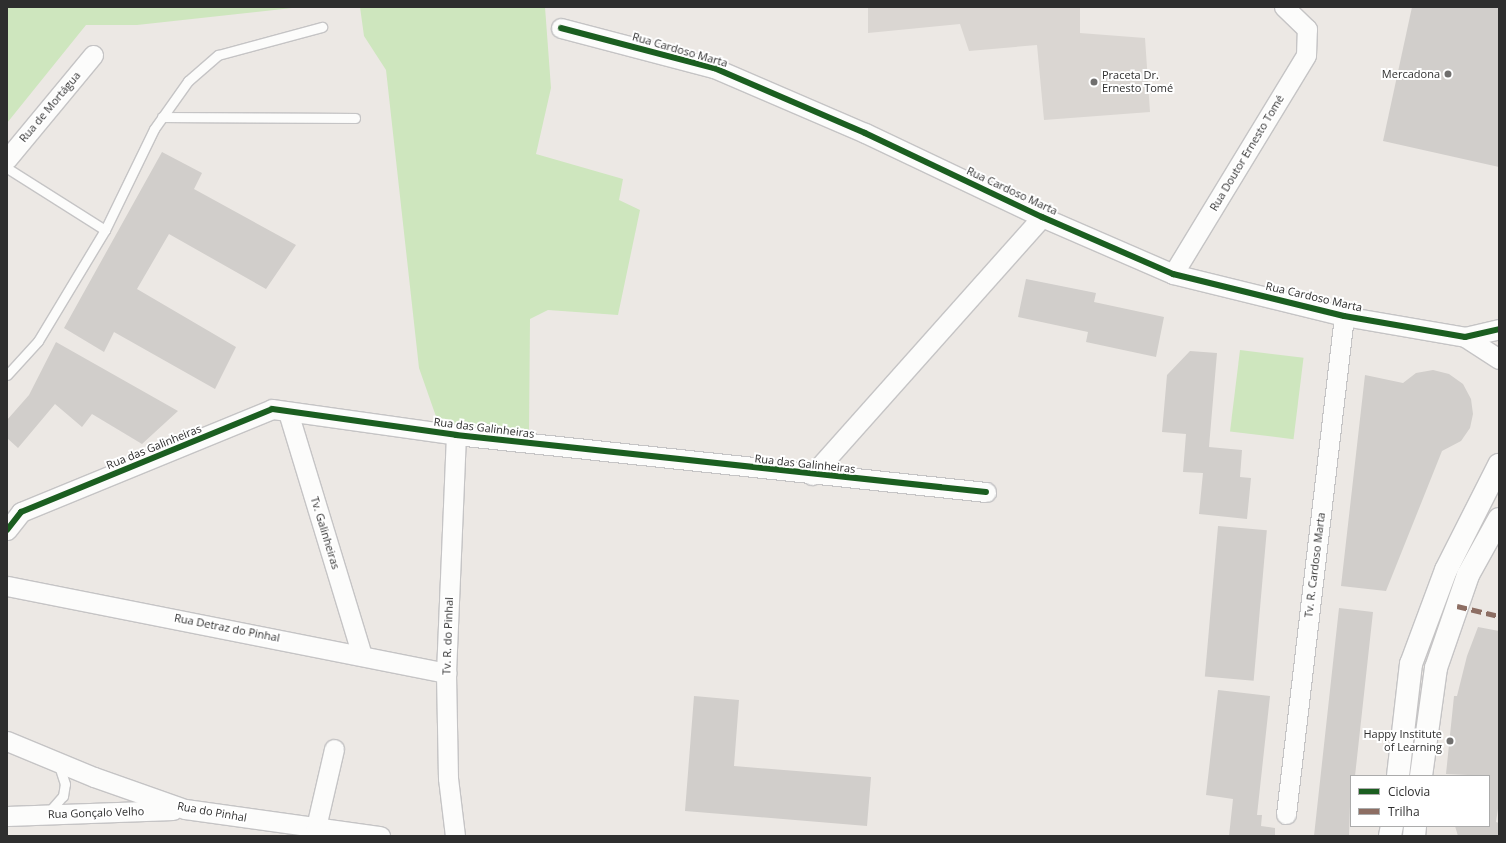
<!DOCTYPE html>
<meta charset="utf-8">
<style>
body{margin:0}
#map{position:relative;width:1506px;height:843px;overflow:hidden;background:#ece8e4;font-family:"Open Sans",sans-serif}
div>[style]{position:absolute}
.green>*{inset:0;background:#cee6be;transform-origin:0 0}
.plaza>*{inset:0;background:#dad6d2}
.building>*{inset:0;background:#d1cecb;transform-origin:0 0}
.roads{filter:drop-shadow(1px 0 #c5c4c5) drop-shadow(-1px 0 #c5c4c5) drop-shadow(0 1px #c5c4c5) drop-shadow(0 -1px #c5c4c5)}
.service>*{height:9px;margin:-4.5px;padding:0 4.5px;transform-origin:4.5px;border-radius:4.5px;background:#fcfcfb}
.minor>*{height:19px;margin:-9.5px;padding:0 9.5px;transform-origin:9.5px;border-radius:9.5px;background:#fcfcfb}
.secondary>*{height:22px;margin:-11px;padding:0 11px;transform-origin:11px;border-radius:11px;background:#fcfcfb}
.quiet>*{height:5px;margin-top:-2.5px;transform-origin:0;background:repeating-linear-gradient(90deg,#8d6e63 0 10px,transparent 0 15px)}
.cycleway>*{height:6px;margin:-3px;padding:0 3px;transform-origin:3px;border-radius:3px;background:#1b5e20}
.dots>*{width:11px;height:11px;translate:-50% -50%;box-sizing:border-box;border:2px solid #fff;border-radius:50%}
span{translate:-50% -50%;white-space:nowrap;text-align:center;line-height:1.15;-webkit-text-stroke:4px #fff;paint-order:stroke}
.street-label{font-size:11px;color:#2e2e2e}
.poi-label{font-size:11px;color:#2e2e2e}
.right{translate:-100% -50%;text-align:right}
.left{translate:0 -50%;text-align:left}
.frame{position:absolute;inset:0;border:8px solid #2e2e2e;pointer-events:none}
.legend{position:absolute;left:1350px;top:775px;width:140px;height:52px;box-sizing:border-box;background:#fff;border:1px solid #ababab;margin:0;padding:5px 7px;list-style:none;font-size:12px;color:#2e2e2e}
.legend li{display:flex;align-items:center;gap:8px;height:20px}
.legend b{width:20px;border:1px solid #ababab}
</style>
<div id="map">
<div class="green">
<i style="clip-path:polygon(7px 7px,301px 7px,137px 25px,86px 25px,7px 123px)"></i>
<i style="clip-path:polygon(360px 7px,545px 7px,551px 88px,536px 154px,623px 179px,619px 200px,640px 210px,618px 315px,548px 310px,530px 319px,529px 430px,439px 425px,419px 368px,386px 70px,364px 36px)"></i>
<i style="left:1240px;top:350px;width:64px;height:82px;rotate:7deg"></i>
</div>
<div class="plaza">
<i style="clip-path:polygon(868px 7px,1080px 7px,1080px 33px,1145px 38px,1150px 112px,1044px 120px,1037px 45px,969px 51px,960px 24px,868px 33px)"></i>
</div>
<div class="building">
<i style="clip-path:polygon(1412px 7px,1499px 7px,1499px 167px,1383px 141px)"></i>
<i style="clip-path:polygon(162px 152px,202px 173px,194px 189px,296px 245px,266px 289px,169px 234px,137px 289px,236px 347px,215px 389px,114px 332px,104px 352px,64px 328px)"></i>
<i style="clip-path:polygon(1026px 279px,1096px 293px,1094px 302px,1164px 317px,1156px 357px,1086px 342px,1088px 332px,1018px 317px)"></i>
<i style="clip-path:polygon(56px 342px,178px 411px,142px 444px,92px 414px,82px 427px,55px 404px,18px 448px,7px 438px,7px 420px,29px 395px)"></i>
<i style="clip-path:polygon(1190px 351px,1217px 353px,1209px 447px,1242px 450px,1240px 477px,1251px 478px,1247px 519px,1199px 514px,1203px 473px,1183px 472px,1186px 434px,1162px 432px,1167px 375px)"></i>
<i style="clip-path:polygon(1433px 370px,1449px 374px,1463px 384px,1471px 399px,1473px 414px,1470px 428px,1461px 441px,1442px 451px,1386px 591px,1341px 586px,1365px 375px,1403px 383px,1416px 373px)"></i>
<i style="left:1218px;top:526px;width:49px;height:151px;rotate:5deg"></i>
<i style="clip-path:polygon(1339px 608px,1373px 612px,1355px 776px,1351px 776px,1349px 836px,1314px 836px)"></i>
<i style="clip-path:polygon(1478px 627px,1499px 631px,1499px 802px,1496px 822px,1499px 823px,1499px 836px,1458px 836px,1455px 826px,1489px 826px,1489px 776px,1446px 774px,1454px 696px,1457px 696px,1467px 656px)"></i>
<i style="clip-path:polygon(1218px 690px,1270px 696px,1257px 815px,1262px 815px,1261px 826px,1275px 828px,1275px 836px,1229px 836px,1233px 799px,1206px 795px)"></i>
<i style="clip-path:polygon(694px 696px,739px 700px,734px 766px,871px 777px,867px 826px,685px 811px)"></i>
</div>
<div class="roads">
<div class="service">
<i style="left:162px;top:117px;width:193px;rotate:0.3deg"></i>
<i style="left:7px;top:168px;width:116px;rotate:32.3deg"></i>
<i style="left:105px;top:230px;width:112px;rotate:-64.1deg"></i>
<i style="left:154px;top:129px;width:59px;rotate:-54.7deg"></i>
<i style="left:188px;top:81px;width:40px;rotate:-41deg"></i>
<i style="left:218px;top:55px;width:108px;rotate:-15.1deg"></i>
<i style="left:7px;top:375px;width:46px;rotate:-47.6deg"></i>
<i style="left:38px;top:341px;width:130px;rotate:-58.9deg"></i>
<i style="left:48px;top:813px;width:23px;rotate:-49deg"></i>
<i style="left:63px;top:796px;width:12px;rotate:-81deg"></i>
<i style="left:65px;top:784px;width:22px;rotate:-108deg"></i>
</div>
<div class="minor">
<i style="left:561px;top:28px;width:158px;rotate:14.7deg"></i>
<i style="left:714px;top:68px;width:164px;rotate:23.3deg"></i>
<i style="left:865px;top:133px;width:196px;rotate:25.4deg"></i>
<i style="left:1042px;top:217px;width:143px;rotate:23.5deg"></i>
<i style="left:1173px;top:274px;width:176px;rotate:13.8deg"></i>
<i style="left:1344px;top:316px;width:123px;rotate:9.8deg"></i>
<i style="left:1465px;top:337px;width:35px;rotate:-13deg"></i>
<i style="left:7px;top:159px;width:135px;rotate:-50.4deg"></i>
<i style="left:1173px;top:274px;width:256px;rotate:-58.7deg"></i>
<i style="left:1306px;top:55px;width:26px;rotate:-88deg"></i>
<i style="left:1307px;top:29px;width:32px;rotate:-136deg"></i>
<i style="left:1465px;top:337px;width:40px;rotate:32.9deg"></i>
<i style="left:288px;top:412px;width:254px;rotate:73.1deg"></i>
<i style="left:812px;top:475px;width:346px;rotate:-48.3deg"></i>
<i style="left:7px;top:530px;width:23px;rotate:-52deg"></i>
<i style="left:21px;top:512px;width:271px;rotate:-22.3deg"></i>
<i style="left:272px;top:409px;width:186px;rotate:8deg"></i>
<i style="left:456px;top:435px;width:533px;rotate:6.14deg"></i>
<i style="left:7px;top:586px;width:448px;rotate:11.2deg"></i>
<i style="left:7px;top:741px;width:94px;rotate:22.5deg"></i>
<i style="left:94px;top:777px;width:96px;rotate:19.4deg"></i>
<i style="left:185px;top:809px;width:197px;rotate:7.9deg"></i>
<i style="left:1286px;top:814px;width:501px;rotate:-83.36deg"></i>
<i style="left:7px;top:816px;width:166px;rotate:-2.1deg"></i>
<i style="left:316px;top:827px;width:80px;rotate:-77deg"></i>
<i style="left:455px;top:836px;width:58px;rotate:-96.9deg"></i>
<i style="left:448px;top:778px;width:105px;rotate:-91.1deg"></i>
<i style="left:446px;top:673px;width:238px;rotate:-87.6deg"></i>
</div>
<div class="secondary">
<i style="left:1398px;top:776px;width:113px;rotate:-83.4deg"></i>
<i style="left:1411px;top:664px;width:100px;rotate:-69.6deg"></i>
<i style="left:1446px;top:570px;width:118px;rotate:-63.2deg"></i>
<i style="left:1421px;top:776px;width:109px;rotate:-82.1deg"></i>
<i style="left:1436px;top:668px;width:98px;rotate:-71deg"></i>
<i style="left:1468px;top:575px;width:64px;rotate:-61deg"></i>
<i style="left:1390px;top:836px;width:10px;rotate:-79deg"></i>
<i style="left:1414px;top:836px;width:10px;rotate:-84deg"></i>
</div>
</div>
<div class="quiet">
<i style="left:1457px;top:606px;width:43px;rotate:13.4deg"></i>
</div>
<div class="cycleway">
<i style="left:561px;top:28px;width:158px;rotate:14.7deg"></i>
<i style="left:714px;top:68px;width:164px;rotate:23.3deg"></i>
<i style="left:865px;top:133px;width:196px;rotate:25.4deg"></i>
<i style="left:1042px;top:217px;width:143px;rotate:23.5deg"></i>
<i style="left:1173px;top:274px;width:176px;rotate:13.8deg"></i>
<i style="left:1344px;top:316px;width:123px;rotate:9.8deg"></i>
<i style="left:1465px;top:337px;width:35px;rotate:-13deg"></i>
<i style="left:7px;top:530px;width:23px;rotate:-52deg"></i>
<i style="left:21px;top:512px;width:271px;rotate:-22.3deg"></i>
<i style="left:272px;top:409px;width:186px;rotate:8deg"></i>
<i style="left:456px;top:435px;width:533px;rotate:6.14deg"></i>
</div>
<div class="dots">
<i style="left:1448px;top:74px;background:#706f6e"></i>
<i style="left:1094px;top:82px;background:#706f6e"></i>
<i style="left:1450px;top:741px;background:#706f6e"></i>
</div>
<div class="street-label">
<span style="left:680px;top:50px;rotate:16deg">Rua Cardoso Marta</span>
<span style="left:50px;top:107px;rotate:-50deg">Rua de Mortágua</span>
<span style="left:1247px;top:153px;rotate:-59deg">Rua Doutor Ernesto Tomé</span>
<span style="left:1012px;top:191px;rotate:25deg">Rua Cardoso Marta</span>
<span style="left:1314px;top:297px;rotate:13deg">Rua Cardoso Marta</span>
<span style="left:484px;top:428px;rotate:7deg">Rua das Galinheiras</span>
<span style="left:154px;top:447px;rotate:-22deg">Rua das Galinheiras</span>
<span style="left:805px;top:464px;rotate:6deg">Rua das Galinheiras</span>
<span style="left:325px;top:533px;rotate:73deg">Tv. Galinheiras</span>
<span style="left:1315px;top:565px;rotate:-83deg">Tv. R. Cardoso Marta</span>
<span style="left:227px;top:628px;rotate:11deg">Rua Detraz do Pinhal</span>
<span style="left:448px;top:636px;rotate:-88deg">Tv. R. do Pinhal</span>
<span style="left:212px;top:812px;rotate:10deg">Rua do Pinhal</span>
<span style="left:96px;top:813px;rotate:-2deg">Rua Gonçalo Velho</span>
</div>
<div class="poi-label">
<span class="right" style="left:1440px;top:74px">Mercadona</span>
<span class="left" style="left:1102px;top:82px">Praceta Dr.<br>Ernesto Tomé</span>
<span class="right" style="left:1442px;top:741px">Happy Institute<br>of Learning</span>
</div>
<div class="frame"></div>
<ul class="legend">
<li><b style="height:5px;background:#1b5e20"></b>Ciclovia</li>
<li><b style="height:5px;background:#8d6e63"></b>Trilha</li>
</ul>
</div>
